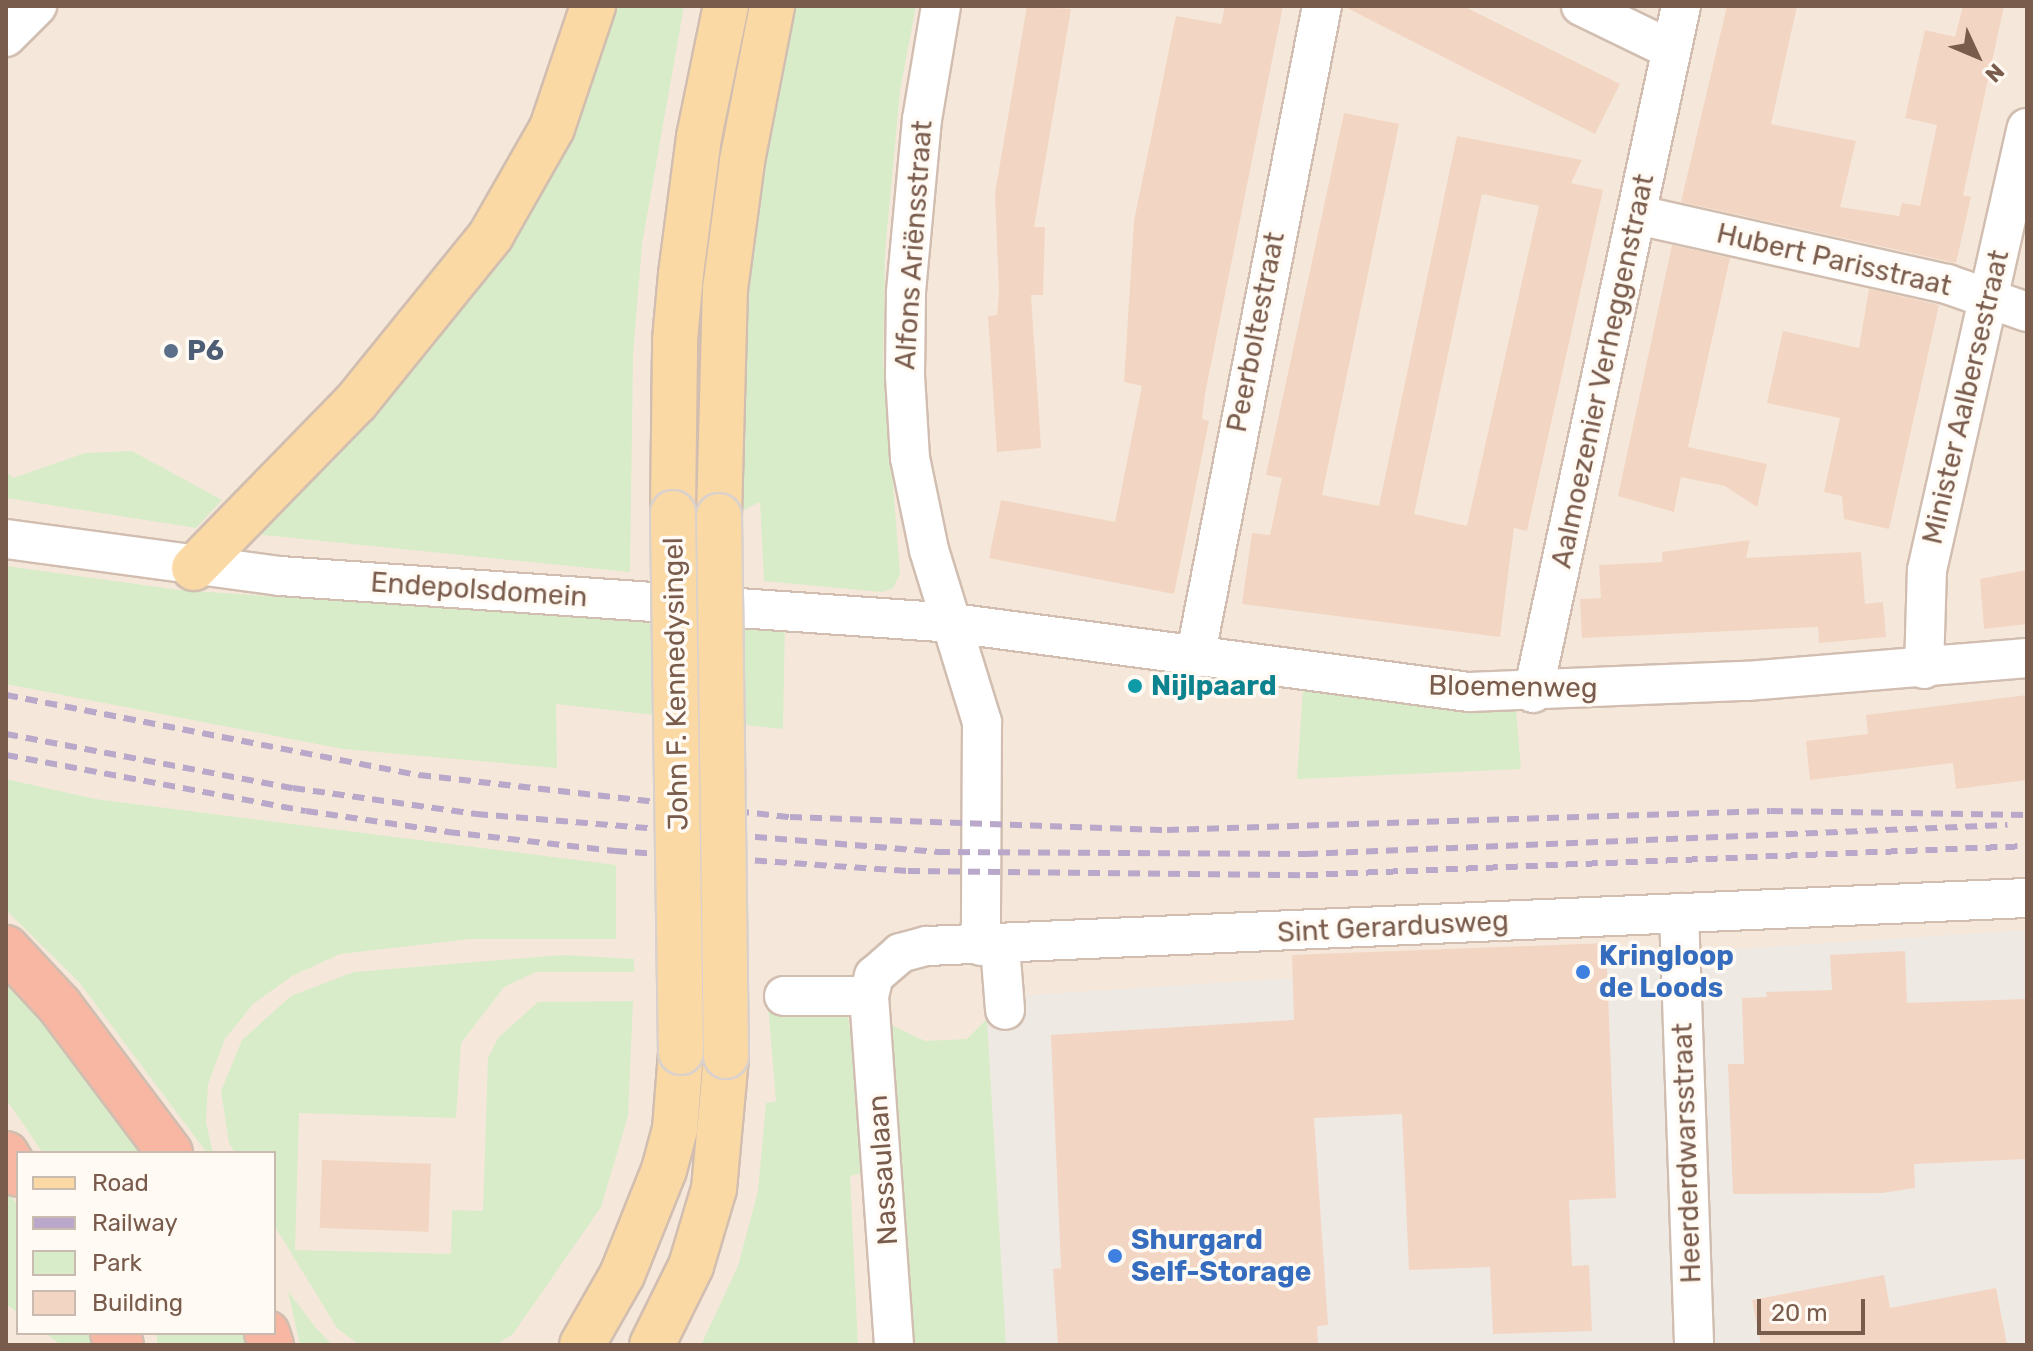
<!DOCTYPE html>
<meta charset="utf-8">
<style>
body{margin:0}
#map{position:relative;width:2033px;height:1351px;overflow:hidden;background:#fdf6ec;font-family:Rubik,sans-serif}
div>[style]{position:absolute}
.residential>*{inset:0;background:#f5e8da}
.industrial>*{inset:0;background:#efe9e4}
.green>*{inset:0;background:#d8ecc9;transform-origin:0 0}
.building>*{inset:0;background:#f3d5c3;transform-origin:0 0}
.roads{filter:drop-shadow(2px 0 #d1beb0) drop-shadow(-2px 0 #d1beb0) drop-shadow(0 2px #d1beb0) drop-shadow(0 -2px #d1beb0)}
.minor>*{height:38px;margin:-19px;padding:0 19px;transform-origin:19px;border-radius:19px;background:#fff}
.major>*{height:44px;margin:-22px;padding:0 22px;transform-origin:22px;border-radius:22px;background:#fbd9a5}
.highway>*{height:44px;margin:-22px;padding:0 22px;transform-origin:22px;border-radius:22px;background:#f7b7a3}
.rail>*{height:6px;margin-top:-3px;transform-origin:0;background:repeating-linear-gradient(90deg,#b9a8c9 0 12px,transparent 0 20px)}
.bridges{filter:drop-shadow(2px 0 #dad1cd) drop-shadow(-2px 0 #dad1cd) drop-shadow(0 2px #dad1cd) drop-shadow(0 -2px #dad1cd)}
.major-bridge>*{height:44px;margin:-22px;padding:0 22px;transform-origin:22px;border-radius:22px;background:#fbd9a5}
.dots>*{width:22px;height:22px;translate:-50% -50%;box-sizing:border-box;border:4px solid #fffaf3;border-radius:50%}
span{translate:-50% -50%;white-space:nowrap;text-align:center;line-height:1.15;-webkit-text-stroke:7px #fffaf3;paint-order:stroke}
.street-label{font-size:28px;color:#7a5c4d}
.service-label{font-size:28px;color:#4e5e75;font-weight:700}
.left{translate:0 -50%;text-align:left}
.culture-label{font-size:28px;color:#0d838f;font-weight:700}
.shop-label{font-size:28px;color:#366cbe;font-weight:700}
.frame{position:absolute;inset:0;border:8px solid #7a5c4d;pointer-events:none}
.legend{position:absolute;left:16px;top:1151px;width:260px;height:184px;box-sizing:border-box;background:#fffaf3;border:2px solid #cabbb1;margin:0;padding:10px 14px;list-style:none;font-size:24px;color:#7a5c4d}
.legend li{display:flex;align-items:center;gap:16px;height:40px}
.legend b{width:40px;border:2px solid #cabbb1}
.north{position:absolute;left:1937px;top:16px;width:80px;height:80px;-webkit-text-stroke:6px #fffaf3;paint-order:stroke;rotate:134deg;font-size:22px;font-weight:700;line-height:32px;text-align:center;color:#7a5c4d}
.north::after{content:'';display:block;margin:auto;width:28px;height:36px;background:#7a5c4d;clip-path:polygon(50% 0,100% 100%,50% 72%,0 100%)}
.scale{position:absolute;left:1757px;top:1299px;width:108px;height:36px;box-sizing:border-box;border:4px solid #7a5c4d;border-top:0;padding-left:10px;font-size:24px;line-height:28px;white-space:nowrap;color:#7a5c4d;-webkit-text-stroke:6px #fffaf3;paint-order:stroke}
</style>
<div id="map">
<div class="residential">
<i style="clip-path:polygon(evenodd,6px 6px,2027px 6px,2027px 1345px,6px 1345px,6px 6px,18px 1153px,274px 1153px,274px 1333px,18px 1333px,18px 1153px)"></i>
</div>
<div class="industrial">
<i style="clip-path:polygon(2027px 930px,2027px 1345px,1006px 1345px,986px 998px)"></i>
</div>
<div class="green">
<i style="clip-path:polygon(606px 6px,684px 6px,642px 244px,633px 355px,630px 572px,243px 533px,352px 424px)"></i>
<i style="clip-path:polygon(792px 6px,916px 6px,900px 91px,885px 252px,883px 359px,900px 574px,893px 588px,882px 592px,764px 581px,760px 502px,737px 513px,750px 233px)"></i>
<i style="clip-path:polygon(132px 451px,222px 500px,196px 528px,6px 498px,6px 471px,13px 478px,85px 453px)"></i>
<i style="clip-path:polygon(6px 566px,179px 590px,530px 614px,785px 620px,783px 729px,556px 704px,557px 768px,343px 749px,6px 684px)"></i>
<i style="clip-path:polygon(1303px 688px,1516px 709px,1521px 769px,1297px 779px)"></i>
<i style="clip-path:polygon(6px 779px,95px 799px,616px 865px,616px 939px,470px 939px,340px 954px,292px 976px,253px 1004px,225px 1039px,208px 1084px,206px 1123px,213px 1153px,207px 1153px,79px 982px,6px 910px)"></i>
<i style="clip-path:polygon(564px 955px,634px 959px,634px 972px,536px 972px,504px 987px,461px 1043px,456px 1118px,299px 1113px,295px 1250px,451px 1254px,452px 1210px,483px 1211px,488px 1058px,498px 1038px,538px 1002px,633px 1001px,628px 1116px,601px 1207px,513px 1334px,496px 1345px,359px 1345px,337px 1328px,274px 1225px,274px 1153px,235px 1153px,229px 1143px,221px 1091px,242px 1040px,291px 996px,354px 972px)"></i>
<i style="clip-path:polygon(6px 973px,148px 1153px,43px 1153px,6px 1099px)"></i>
<i style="clip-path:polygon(768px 1006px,847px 1010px,871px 1171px,850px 1176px,858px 1345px,701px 1345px,738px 1266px,758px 1191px,766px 1103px,776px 1101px)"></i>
<i style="clip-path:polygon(987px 1019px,1006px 1345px,909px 1345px,891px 1025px,925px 1041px,967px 1039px)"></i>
<i style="clip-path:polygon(6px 1188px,18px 1206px,18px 1313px,6px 1304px)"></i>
<i style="clip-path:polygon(288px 1291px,316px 1328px,332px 1345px,300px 1345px)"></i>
<i style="clip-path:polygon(45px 1333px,96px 1333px,104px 1345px,61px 1345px)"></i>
<i style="left:157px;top:1333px;width:88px;height:15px"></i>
</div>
<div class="building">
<i style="clip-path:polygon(1027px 6px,1071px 9px,1034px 227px,1045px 227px,1043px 295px,1031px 295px,1041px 448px,997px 452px,988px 316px,997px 315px,999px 292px,995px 193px)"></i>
<i style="clip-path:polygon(1225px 6px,1283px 6px,1205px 394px,1202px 419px,1209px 421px,1174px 594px,989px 558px,1001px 500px,1115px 522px,1142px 386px,1124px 382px,1134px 221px,1172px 35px,1176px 16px,1221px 24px)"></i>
<i style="clip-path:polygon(1343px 6px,1463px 6px,1620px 84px,1595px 134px)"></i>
<i style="clip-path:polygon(1727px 6px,1797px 6px,1771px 124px,1856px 141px,1840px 207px,1899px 216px,1902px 203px,1920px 206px,1937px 125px,1905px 118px,1925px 30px,1955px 37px,1963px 6px,2004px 6px,1963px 195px,1971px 197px,1956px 263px,1681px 202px)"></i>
<i style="clip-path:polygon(evenodd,1344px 113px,1399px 124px,1322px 495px,1379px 506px,1457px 136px,1582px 160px,1571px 183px,1603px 190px,1527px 531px,1514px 528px,1500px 637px,1242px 604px,1252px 533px,1270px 535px,1282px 478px,1266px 475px,1344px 113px,1482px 194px,1539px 206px,1467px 526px,1414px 514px,1482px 194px)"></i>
<i style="clip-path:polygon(1672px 245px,1730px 258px,1688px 447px,1767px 464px,1757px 507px,1725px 486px,1681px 477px,1674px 512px,1618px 496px)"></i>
<i style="clip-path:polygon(1869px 289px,1939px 305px,1889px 529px,1844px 519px,1842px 496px,1824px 492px,1840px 418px,1767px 403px,1783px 331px,1859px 348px)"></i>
<i style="clip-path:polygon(1750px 540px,1746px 558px,1861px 552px,1865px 604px,1883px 602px,1886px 637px,1819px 643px,1818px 627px,1582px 638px,1580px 599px,1601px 598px,1599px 565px,1662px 562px,1662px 552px)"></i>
<i style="clip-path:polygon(2027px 570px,2027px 624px,1984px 629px,1980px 579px)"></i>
<i style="clip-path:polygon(2027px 695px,2027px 780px,1956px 789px,1953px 763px,1810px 780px,1806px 741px,1868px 734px,1866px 715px)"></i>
<i style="clip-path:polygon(1606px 943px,1616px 1198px,1569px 1200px,1572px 1266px,1589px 1265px,1592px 1331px,1493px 1334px,1490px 1267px,1409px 1270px,1402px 1114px,1314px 1118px,1328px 1325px,1317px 1326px,1318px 1345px,1058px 1345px,1053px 1269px,1061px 1268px,1051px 1035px,1294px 1020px,1292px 955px)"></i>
<i style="clip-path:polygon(1905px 951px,1907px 1003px,2027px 999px,2027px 1159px,1914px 1164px,1915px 1188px,1882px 1193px,1733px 1194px,1728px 1064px,1744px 1064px,1742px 998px,1767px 997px,1766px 992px,1832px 990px,1830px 955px)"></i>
<i style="left:322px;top:1160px;width:109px;height:68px;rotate:2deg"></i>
<i style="clip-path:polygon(1884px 1275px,1890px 1308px,1996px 1288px,2007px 1345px,1761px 1345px,1752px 1300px)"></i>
</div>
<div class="roads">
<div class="minor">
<i style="left:941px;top:6px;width:115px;rotate:99.5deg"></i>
<i style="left:922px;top:119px;width:175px;rotate:95.3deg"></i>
<i style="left:906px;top:293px;width:83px;rotate:90.7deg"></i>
<i style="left:905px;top:376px;width:82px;rotate:86.5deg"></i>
<i style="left:910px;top:458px;width:94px;rotate:78.3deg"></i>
<i style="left:929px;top:550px;width:180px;rotate:72.9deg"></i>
<i style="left:982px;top:722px;width:224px;rotate:90.3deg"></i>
<i style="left:1581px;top:6px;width:99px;rotate:25.8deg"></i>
<i style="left:6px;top:37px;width:44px;rotate:-45deg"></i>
<i style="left:1638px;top:215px;width:317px;rotate:12.6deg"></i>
<i style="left:1947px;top:284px;width:85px;rotate:19.3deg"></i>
<i style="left:6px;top:539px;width:276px;rotate:7.7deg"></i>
<i style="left:280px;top:576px;width:675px;rotate:3.99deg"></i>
<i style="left:953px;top:623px;width:521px;rotate:7.62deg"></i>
<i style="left:1469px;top:692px;width:278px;rotate:-2.3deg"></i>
<i style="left:1747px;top:681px;width:281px;rotate:-4.7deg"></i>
<i style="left:1195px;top:658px;width:664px;rotate:-78.98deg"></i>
<i style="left:1924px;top:669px;width:99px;rotate:-88.3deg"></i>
<i style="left:1927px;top:570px;width:453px;rotate:-77.3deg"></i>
<i style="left:1533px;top:693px;width:703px;rotate:-77.84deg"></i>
<i style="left:1679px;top:913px;width:432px;rotate:88deg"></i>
<i style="left:1000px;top:946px;width:64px;rotate:85.5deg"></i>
<i style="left:784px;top:996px;width:85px"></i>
<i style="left:894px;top:1345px;width:350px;rotate:-94.1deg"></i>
<i style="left:869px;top:996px;width:21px;rotate:-76deg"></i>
<i style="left:874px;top:976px;width:35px;rotate:-41deg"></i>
<i style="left:900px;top:953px;width:28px;rotate:-15deg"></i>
<i style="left:927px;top:946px;width:1101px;rotate:-2.5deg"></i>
</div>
<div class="major">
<i style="left:673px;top:513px;width:173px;rotate:-89.3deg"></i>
<i style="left:675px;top:340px;width:66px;rotate:-84.8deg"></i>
<i style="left:681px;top:274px;width:138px;rotate:-82.5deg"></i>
<i style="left:699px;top:137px;width:134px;rotate:-78.4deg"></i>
<i style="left:719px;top:516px;width:227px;rotate:-88.5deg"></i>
<i style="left:725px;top:289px;width:129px;rotate:-82.4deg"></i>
<i style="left:742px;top:161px;width:158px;rotate:-79deg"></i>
<i style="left:194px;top:568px;width:232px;rotate:-45.7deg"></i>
<i style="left:356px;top:402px;width:215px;rotate:-51deg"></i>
<i style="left:491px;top:235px;width:123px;rotate:-60.3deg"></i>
<i style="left:552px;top:128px;width:129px;rotate:-71.4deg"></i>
<i style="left:582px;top:1345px;width:81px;rotate:-60.3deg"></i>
<i style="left:622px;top:1275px;width:113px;rotate:-68.2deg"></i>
<i style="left:664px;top:1170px;width:42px;rotate:-75deg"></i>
<i style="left:675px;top:1129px;width:77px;rotate:-85.5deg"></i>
<i style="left:652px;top:1345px;width:88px;rotate:-63.7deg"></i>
<i style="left:691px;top:1266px;width:80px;rotate:-73.4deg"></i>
<i style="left:714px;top:1189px;width:134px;rotate:-84.8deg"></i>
</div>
<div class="highway">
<i style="left:6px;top:948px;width:78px;rotate:47.1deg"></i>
<i style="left:59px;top:1005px;width:185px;rotate:53.1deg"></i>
<i style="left:6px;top:1154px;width:23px;rotate:59deg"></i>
<i style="left:113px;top:1333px;width:14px;rotate:56deg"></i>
<i style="left:267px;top:1333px;width:13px;rotate:72deg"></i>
</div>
</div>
<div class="rail">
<i style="left:6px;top:695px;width:421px;rotate:11deg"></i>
<i style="left:419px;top:775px;width:373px;rotate:6.5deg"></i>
<i style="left:790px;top:817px;width:377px;rotate:2deg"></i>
<i style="left:1167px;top:830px;width:604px;rotate:-1.8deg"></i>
<i style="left:1771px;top:811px;width:256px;rotate:0.9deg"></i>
<i style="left:6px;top:734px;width:292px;rotate:10.7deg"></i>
<i style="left:293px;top:788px;width:185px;rotate:8.1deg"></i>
<i style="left:476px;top:814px;width:464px;rotate:4.7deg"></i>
<i style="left:938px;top:852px;width:368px;rotate:0.3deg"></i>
<i style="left:1306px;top:854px;width:702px;rotate:-2.37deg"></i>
<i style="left:6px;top:755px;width:305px;rotate:10.6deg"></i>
<i style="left:306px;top:811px;width:144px;rotate:8.4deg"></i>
<i style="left:448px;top:832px;width:168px;rotate:6.5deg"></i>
<i style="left:615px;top:851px;width:294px;rotate:3.9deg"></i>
<i style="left:908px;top:871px;width:398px;rotate:0.6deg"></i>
<i style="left:1306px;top:875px;width:722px;rotate:-2.3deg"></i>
</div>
<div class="bridges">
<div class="major-bridge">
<i style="left:673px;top:513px;width:539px;rotate:89.15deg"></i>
<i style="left:719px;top:516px;width:540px;rotate:89.26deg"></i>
</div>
</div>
<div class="dots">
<i style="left:171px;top:351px;background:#5c6f8a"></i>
<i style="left:1135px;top:686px;background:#0f9aa8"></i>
<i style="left:1583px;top:972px;background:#3f7fe0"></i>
<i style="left:1115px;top:1256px;background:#3f7fe0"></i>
</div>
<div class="street-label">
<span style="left:914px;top:245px;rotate:-86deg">Alfons Ariënsstraat</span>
<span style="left:1834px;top:260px;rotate:13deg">Hubert Parisstraat</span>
<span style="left:1256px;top:332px;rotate:-79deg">Peerboltestraat</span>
<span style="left:1603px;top:371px;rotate:-78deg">Aalmoezenier Verheggenstraat</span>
<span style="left:1966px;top:397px;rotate:-77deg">Minister Aalbersestraat</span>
<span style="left:479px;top:590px;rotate:4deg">Endepolsdomein</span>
<span style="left:676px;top:684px;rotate:-91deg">John F. Kennedysingel</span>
<span style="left:1513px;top:687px;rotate:1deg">Bloemenweg</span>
<span style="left:1393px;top:927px;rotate:-3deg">Sint Gerardusweg</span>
<span style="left:1687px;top:1153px;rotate:-92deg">Heerderdwarsstraat</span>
<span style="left:883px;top:1170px;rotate:-94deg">Nassaulaan</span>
</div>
<div class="service-label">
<span class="left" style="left:187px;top:351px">P6</span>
</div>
<div class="culture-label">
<span class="left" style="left:1151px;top:686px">Nijlpaard</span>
</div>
<div class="shop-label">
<span class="left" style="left:1599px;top:972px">Kringloop<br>de Loods</span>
<span class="left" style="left:1131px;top:1256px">Shurgard<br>Self-Storage</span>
</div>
<div class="frame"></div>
<ul class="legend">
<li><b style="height:10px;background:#fbd9a5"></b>Road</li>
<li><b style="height:10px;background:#b9a8c9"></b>Railway</li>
<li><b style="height:22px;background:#d8ecc9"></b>Park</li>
<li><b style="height:22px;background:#f3d5c3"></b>Building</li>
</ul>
<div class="north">N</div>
<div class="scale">20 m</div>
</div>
